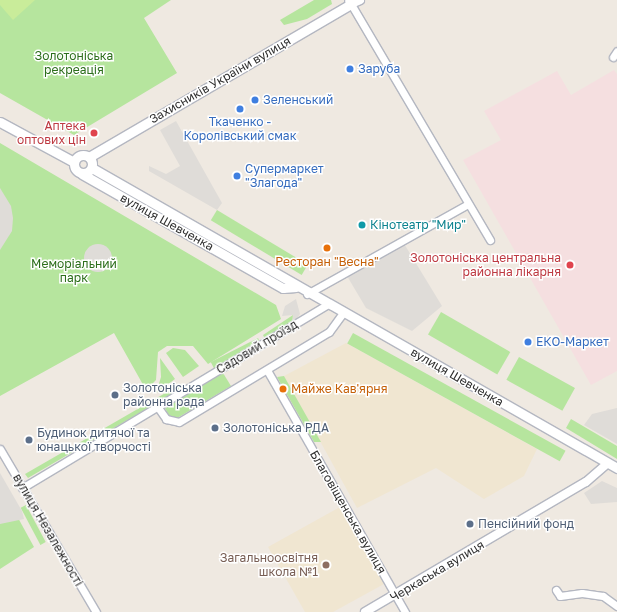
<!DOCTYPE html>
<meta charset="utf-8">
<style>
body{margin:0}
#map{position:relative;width:617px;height:612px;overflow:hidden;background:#efe9e1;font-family:"Golos Text",sans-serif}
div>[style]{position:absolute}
.education>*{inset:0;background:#f0e6d1}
.medical>*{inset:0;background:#f5dfe0}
.green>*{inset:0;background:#b6e59e;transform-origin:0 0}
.pitch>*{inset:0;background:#c9ec9a}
.plaza>*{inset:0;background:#dfdcd8}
.round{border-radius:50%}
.roads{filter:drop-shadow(1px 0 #b4b7c1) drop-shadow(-1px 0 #b4b7c1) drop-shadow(0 1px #b4b7c1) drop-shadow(0 -1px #b4b7c1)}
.minor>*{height:7px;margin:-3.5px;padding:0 3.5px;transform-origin:3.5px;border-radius:3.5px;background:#fff}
.tertiary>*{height:8px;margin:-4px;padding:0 4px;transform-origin:4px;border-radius:4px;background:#fff}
.secondary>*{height:9px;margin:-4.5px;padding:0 4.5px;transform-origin:4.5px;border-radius:4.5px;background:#fff}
.secondary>.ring{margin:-4.5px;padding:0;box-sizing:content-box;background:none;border:9px solid #fff;border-radius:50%}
.dots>*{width:11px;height:11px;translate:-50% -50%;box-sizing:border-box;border:2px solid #fff;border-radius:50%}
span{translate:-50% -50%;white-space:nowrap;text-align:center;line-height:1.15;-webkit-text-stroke:3px #fff;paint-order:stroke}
.park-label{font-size:12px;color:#2c6e1b}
.shop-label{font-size:12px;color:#366cbe}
.left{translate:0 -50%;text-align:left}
.street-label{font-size:12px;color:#2e2e2e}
.health-label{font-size:12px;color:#be3a42}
.right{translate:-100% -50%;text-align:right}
.culture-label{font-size:12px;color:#0d838f}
.food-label{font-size:12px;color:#c56008}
.service-label{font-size:12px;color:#4e5e75}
.education-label{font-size:12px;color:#785e54}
</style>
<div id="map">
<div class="education">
<i style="clip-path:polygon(346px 343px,537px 449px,524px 476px,484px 499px,436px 468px,357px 508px,284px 376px)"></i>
<i style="clip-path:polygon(340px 507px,384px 584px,333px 612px,305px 612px,268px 547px)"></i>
</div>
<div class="medical">
<i style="clip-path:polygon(614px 70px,617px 74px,617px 371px,591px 385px,463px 160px,501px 140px,484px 111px,557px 71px,571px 95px)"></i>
</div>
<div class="green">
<i style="clip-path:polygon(0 0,171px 0,144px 18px,177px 73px,74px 135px,0 93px)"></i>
<i style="clip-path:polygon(314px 0,331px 0,332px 4px,307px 19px,284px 25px,280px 20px)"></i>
<i style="clip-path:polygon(0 143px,276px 305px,281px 319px,208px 364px,193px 346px,167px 346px,158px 352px,156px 380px,146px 390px,114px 333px,0 396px)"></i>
<i style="left:217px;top:210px;width:106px;height:12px;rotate:31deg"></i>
<i style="left:441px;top:312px;width:80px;height:26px;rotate:30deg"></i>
<i style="clip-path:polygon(293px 315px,292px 325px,266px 341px,263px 335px)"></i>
<i style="left:353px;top:333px;width:243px;height:12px;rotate:29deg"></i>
<i style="left:258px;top:338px;width:7px;height:53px;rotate:63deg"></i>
<i style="clip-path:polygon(173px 348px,185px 350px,199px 366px,183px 377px,166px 353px)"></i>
<i style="left:519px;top:357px;width:64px;height:26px;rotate:29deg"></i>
<i style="clip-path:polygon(160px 358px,175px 379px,156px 393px,161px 377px)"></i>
<i style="clip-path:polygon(223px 373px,231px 386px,179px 417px,170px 418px,165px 408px)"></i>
<i style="clip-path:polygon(284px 376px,321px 442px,314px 442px,277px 377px)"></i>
<i style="clip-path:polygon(181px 384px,184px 387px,28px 478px,25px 474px)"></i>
<i style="clip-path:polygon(571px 419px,617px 446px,617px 459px,566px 428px)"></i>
<i style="clip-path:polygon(0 485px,34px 547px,0 569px)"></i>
<i style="left:26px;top:505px;width:42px;height:6px;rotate:62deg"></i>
</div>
<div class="pitch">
<i style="clip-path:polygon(0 0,35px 0,13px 20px,0 5px)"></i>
</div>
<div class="plaza">
<i style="clip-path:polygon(176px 121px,222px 203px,217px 210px,149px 171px,149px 166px,166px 174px,180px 166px,160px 130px)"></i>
<i style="clip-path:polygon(0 188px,11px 206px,13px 218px,12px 231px,0 250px)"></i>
<i style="clip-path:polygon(403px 242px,442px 306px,412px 331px,366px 308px,347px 276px)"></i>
<i class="round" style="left:84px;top:244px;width:28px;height:28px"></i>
<i style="clip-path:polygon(296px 299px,300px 314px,292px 325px,293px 315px,282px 316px,285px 306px)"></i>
<i style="clip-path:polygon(617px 408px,617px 444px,584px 425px,592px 414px)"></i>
<i style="clip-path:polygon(0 473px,22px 511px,24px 519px,0 524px)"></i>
<i style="clip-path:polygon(602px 481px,617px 488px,617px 502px,591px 504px,584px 493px)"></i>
</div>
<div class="roads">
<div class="minor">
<i style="left:360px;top:0;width:10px;rotate:156deg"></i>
<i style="left:351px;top:4px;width:274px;rotate:59.5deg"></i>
<i style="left:613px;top:57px;width:7px;rotate:-56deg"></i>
<i style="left:307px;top:294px;width:184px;rotate:-29.2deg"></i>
<i style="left:267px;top:370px;width:279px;rotate:60.3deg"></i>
<i style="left:157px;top:406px;width:16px;rotate:55deg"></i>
<i style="left:166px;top:419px;width:13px;rotate:13deg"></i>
<i style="left:179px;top:422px;width:175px;rotate:-31deg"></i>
<i style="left:329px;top:332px;width:24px;rotate:-54deg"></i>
<i style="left:0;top:449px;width:189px;rotate:59.5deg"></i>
<i style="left:22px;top:488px;width:356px;rotate:-31deg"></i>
<i style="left:556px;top:590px;width:7px;rotate:56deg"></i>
<i style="left:560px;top:596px;width:22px;rotate:-8deg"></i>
<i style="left:582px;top:593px;width:21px;rotate:8deg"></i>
<i style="left:603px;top:596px;width:17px;rotate:36deg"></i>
</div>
<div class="tertiary">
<i style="left:365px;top:612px;width:256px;rotate:-30.5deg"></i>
<i style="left:586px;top:482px;width:29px;rotate:-41deg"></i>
</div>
<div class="secondary">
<i style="left:0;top:122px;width:84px;rotate:28.4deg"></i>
<i class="ring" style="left:74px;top:155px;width:9px;height:9px"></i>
<i style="left:89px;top:157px;width:303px;rotate:-30.3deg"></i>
<i style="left:351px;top:4px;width:4px;rotate:-117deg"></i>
<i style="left:92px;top:168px;width:605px;rotate:29.74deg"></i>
<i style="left:82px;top:174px;width:231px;rotate:29.6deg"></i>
<i style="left:283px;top:288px;width:13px;rotate:-4deg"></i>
</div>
</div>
<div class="dots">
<i style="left:350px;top:69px;background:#3f7fe0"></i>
<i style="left:255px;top:100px;background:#3f7fe0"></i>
<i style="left:240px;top:109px;background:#3f7fe0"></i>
<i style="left:94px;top:133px;background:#e0444e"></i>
<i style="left:237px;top:176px;background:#3f7fe0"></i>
<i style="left:362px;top:225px;background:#0f9aa8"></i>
<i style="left:327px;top:248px;background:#e8710a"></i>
<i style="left:570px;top:265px;background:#e0444e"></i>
<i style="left:528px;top:342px;background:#3f7fe0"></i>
<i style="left:283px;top:389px;background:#e8710a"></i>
<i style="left:115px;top:395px;background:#5c6f8a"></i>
<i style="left:215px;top:428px;background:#5c6f8a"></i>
<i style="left:29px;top:440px;background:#5c6f8a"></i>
<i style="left:470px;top:524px;background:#5c6f8a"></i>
<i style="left:326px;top:565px;background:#8d6e63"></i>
</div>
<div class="park-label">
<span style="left:74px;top:63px">Золотоніська<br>рекреація</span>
<span style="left:74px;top:271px">Меморіальний<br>парк</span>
</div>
<div class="shop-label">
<span class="left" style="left:358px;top:69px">Заруба</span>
<span class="left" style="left:263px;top:100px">Зеленський</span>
<span style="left:240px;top:129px">Ткаченко -<br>Королівський смак</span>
<span class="left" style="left:245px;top:176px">Супермаркет<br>"Злагода"</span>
<span class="left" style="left:536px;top:342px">ЕКО-Маркет</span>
</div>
<div class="street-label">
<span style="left:220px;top:80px;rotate:-30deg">Захисників України вулиця</span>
<span style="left:167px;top:222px;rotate:29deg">вулиця Шевченка</span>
<span style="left:257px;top:347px;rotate:-31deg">Садовий проїзд</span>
<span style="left:457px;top:377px;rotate:30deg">вулиця Шевченка</span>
<span style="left:348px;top:512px;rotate:60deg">Благовіщенська вулиця</span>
<span style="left:48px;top:530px;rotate:60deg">вулиця Незалежності</span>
<span style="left:437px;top:571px;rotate:-31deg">Черкаська вулиця</span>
</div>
<div class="health-label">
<span class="right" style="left:86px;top:133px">Аптека<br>оптових цін</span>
<span class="right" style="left:561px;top:265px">Золотоніська центральна<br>районна лікарня</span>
</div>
<div class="culture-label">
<span class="left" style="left:370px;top:225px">Кінотеатр "Мир"</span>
</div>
<div class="food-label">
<span style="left:327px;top:262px">Ресторан "Весна"</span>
<span class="left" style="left:291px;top:389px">Майже Кав'ярня</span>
</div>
<div class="service-label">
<span class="left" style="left:123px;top:395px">Золотоніська<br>районна рада</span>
<span class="left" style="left:223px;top:428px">Золотоніська РДА</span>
<span class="left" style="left:37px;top:440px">Будинок дитячої та<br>юнацької творчості</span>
<span class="left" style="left:478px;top:524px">Пенсійний фонд</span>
</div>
<div class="education-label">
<span class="right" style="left:318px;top:565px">Загальноосвітня<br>школа №1</span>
</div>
</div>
